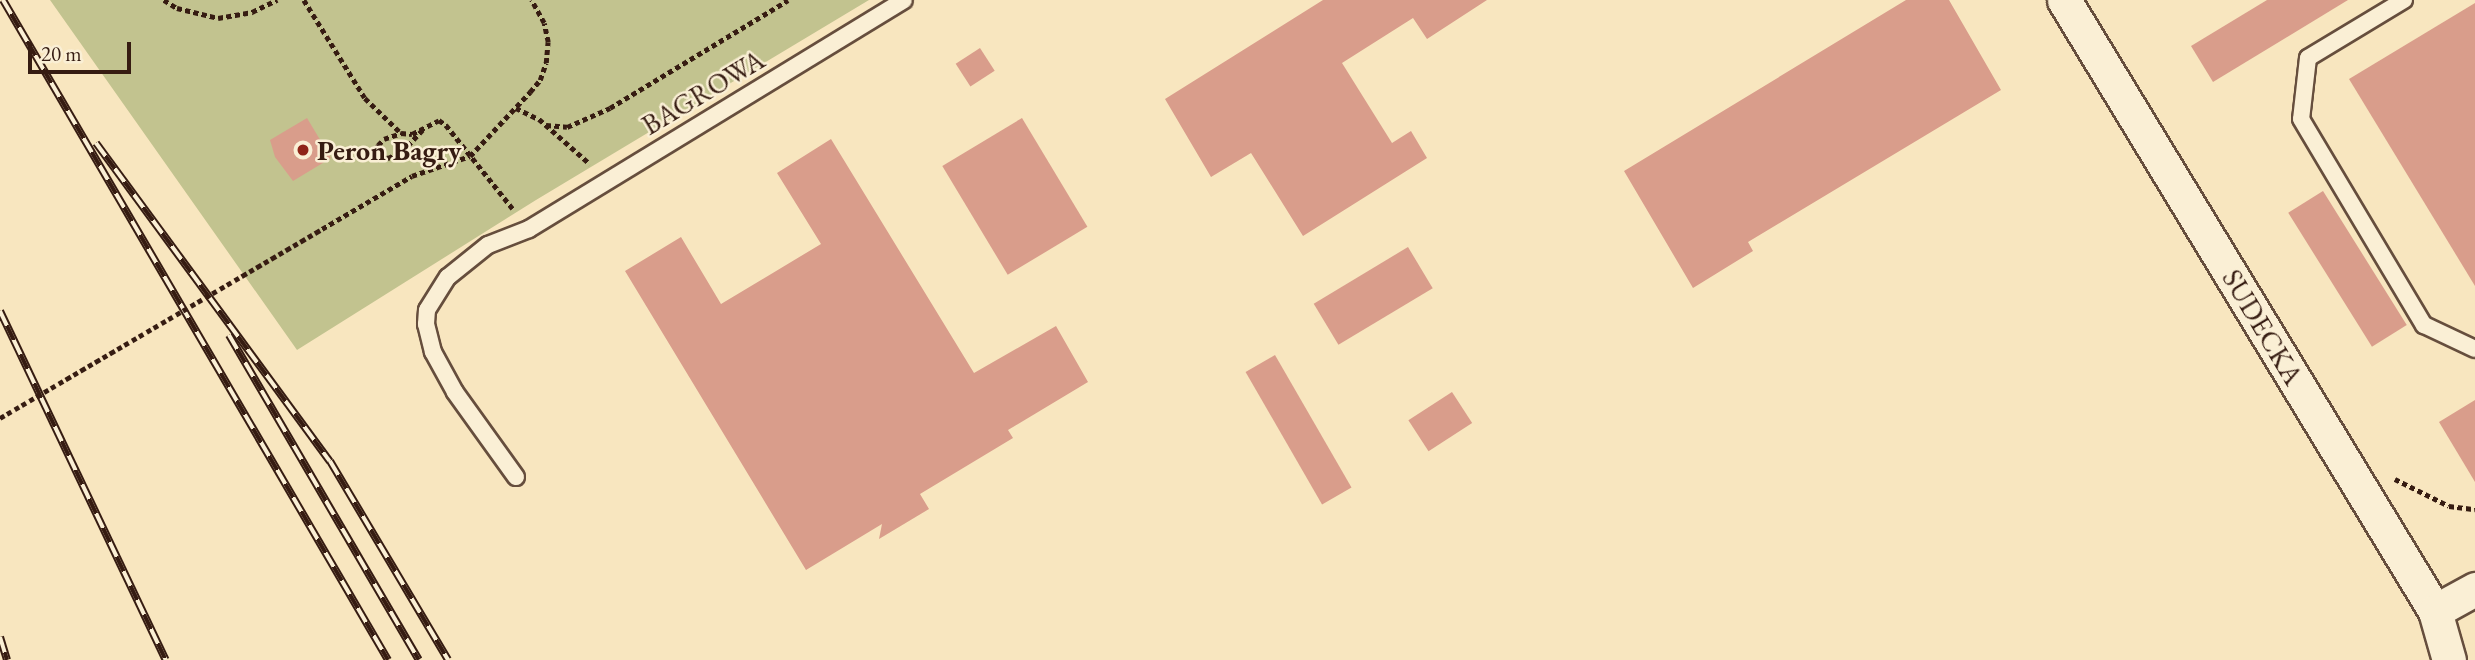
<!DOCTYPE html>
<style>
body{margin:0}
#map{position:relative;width:2475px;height:660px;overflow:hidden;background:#f8e6bf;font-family:"EB Garamond",serif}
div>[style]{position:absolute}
.green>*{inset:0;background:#c2c38f}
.building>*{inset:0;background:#d99d8b;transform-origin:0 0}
.path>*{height:4.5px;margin-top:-2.25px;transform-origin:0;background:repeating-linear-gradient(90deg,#361c12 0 5px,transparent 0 8.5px)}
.roads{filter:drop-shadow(2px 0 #664e3d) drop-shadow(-2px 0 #664e3d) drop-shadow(0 2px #664e3d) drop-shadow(0 -2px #664e3d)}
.service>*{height:16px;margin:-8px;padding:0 8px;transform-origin:8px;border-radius:8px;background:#faefd5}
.minor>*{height:33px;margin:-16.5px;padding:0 16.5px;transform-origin:16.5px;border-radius:16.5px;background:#faefd5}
.rail>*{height:8px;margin-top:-4px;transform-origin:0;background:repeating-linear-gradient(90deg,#faefd5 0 16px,#361c12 0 32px);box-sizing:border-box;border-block:2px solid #361c12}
.path-bridge>*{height:4.5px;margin-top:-2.25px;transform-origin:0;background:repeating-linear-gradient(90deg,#361c12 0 5px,transparent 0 8.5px)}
.dots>*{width:19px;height:19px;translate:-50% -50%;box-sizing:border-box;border:4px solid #faefd5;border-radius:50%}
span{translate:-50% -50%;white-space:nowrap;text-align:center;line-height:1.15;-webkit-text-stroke:5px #faefd5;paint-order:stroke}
.street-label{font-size:28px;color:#361c12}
.poi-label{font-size:28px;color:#361c12;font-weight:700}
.left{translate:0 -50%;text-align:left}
.scale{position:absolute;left:28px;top:42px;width:103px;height:32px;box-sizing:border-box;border:4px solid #361c12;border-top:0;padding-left:9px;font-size:21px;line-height:24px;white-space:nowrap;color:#361c12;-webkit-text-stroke:5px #faefd5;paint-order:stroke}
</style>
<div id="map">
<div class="green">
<i style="clip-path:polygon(50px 0,869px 0,536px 200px,297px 350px)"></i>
</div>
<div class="building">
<i style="clip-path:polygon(1323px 0,1487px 0,1427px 39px,1413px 18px,1342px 63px,1392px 143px,1411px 131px,1427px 158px,1303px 236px,1251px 153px,1211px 177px,1165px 99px)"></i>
<i style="clip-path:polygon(1906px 0,1949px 0,2001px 90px,1748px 242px,1753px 251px,1693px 288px,1624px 171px)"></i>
<i style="clip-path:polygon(2267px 0,2348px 0,2213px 82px,2191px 46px)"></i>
<i style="clip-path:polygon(2475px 3px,2475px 286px,2349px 79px)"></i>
<i style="left:980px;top:48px;width:27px;height:29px;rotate:57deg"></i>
<i style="clip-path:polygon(307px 118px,331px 158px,293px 181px,275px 157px,270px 140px)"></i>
<i style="left:1022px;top:118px;width:127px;height:93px;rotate:59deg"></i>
<i style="clip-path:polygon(831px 139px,974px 373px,1056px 326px,1088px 382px,1008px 430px,1013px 438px,920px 494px,929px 509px,879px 539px,882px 524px,806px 570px,625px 271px,681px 237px,721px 304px,821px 244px,777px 173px)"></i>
<i style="left:2323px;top:191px;width:158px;height:41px;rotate:58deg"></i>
<i style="left:1408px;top:247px;width:48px;height:110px;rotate:59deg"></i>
<i style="left:1275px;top:355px;width:153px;height:34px;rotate:60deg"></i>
<i style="left:1452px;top:392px;width:37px;height:52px;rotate:57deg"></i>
<i style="clip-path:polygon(2475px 400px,2475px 482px,2439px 422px)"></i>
</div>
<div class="path">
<i style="left:164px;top:0;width:15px;rotate:32deg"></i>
<i style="left:177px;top:8px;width:42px;rotate:13.7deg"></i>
<i style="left:218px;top:18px;width:35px;rotate:-10deg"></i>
<i style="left:252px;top:12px;width:28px;rotate:-26deg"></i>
<i style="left:304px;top:0;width:115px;rotate:58.1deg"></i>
<i style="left:365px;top:98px;width:50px;rotate:44.2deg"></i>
<i style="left:516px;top:108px;width:25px;rotate:26deg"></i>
<i style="left:539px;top:119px;width:68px;rotate:41.4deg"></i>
<i style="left:546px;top:125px;width:21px;rotate:5deg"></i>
<i style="left:567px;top:127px;width:47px;rotate:-23.8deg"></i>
<i style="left:610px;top:108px;width:208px;rotate:-31.2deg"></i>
<i style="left:423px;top:130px;width:23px;rotate:133deg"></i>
<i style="left:407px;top:147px;width:20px;rotate:147deg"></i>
<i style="left:390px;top:158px;width:11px;rotate:175deg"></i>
<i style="left:379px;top:159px;width:6px;rotate:-141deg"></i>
<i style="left:374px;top:155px;width:11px;rotate:-68deg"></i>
<i style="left:378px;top:145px;width:8px;rotate:-45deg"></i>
<i style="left:384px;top:139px;width:18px;rotate:-19deg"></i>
<i style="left:401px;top:133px;width:11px;rotate:5deg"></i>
<i style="left:412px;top:134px;width:30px;rotate:-27deg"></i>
<i style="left:439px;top:120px;width:9px;rotate:36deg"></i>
<i style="left:446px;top:125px;width:107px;rotate:51.4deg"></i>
<i style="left:322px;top:229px;width:104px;rotate:-30.5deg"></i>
<i style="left:412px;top:176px;width:61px;rotate:-19deg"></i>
<i style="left:470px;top:156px;width:88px;rotate:-46.8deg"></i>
<i style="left:530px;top:92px;width:16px;rotate:-50deg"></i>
<i style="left:540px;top:80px;width:18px;rotate:-71deg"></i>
<i style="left:546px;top:63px;width:21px;rotate:-85deg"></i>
<i style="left:548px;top:42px;width:19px;rotate:-102deg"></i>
<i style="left:544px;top:23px;width:26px;rotate:-119deg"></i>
<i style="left:2395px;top:479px;width:60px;rotate:26.6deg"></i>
<i style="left:2449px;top:506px;width:26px;rotate:7deg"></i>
</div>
<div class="roads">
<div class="service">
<i style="left:2404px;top:0;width:112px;rotate:148.9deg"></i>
<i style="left:2308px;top:58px;width:61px;rotate:96.5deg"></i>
<i style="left:2301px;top:119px;width:240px;rotate:59.2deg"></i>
<i style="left:2424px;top:325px;width:56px;rotate:25.2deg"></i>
<i style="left:516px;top:477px;width:105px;rotate:-125.7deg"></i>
<i style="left:455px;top:392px;width:46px;rotate:-118.8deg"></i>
<i style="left:433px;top:352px;width:29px;rotate:-104deg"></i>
<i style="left:426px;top:324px;width:14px;rotate:-86deg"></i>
<i style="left:427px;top:310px;width:39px;rotate:-58deg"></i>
<i style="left:448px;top:277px;width:51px;rotate:-38.7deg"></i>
<i style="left:488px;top:245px;width:44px;rotate:-21.3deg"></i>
<i style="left:529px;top:229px;width:439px;rotate:-31.4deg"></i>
</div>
<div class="minor">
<i style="left:2064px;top:0;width:715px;rotate:58.73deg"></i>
<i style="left:2435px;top:611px;width:51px;rotate:74.1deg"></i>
<i style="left:2435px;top:611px;width:46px;rotate:-28.8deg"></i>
</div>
</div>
<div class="rail">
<i style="left:3px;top:0;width:764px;rotate:59.74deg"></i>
<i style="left:96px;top:143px;width:395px;rotate:53.7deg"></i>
<i style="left:330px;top:461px;width:231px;rotate:59.3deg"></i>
<i style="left:0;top:311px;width:386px;rotate:64.6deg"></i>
<i style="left:229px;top:335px;width:376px;rotate:59.7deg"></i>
<i style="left:0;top:637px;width:24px;rotate:73deg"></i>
</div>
<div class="path-bridge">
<i style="left:0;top:418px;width:373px;rotate:-30.4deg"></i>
</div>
<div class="dots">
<i style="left:303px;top:150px;background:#8f2418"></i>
</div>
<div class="street-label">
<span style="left:703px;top:92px;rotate:-31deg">BAGROWA</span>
<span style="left:2263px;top:327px;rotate:59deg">SUDECKA</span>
</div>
<div class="poi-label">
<span class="left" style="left:317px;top:150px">Peron Bagry</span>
</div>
<div class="scale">20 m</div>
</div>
